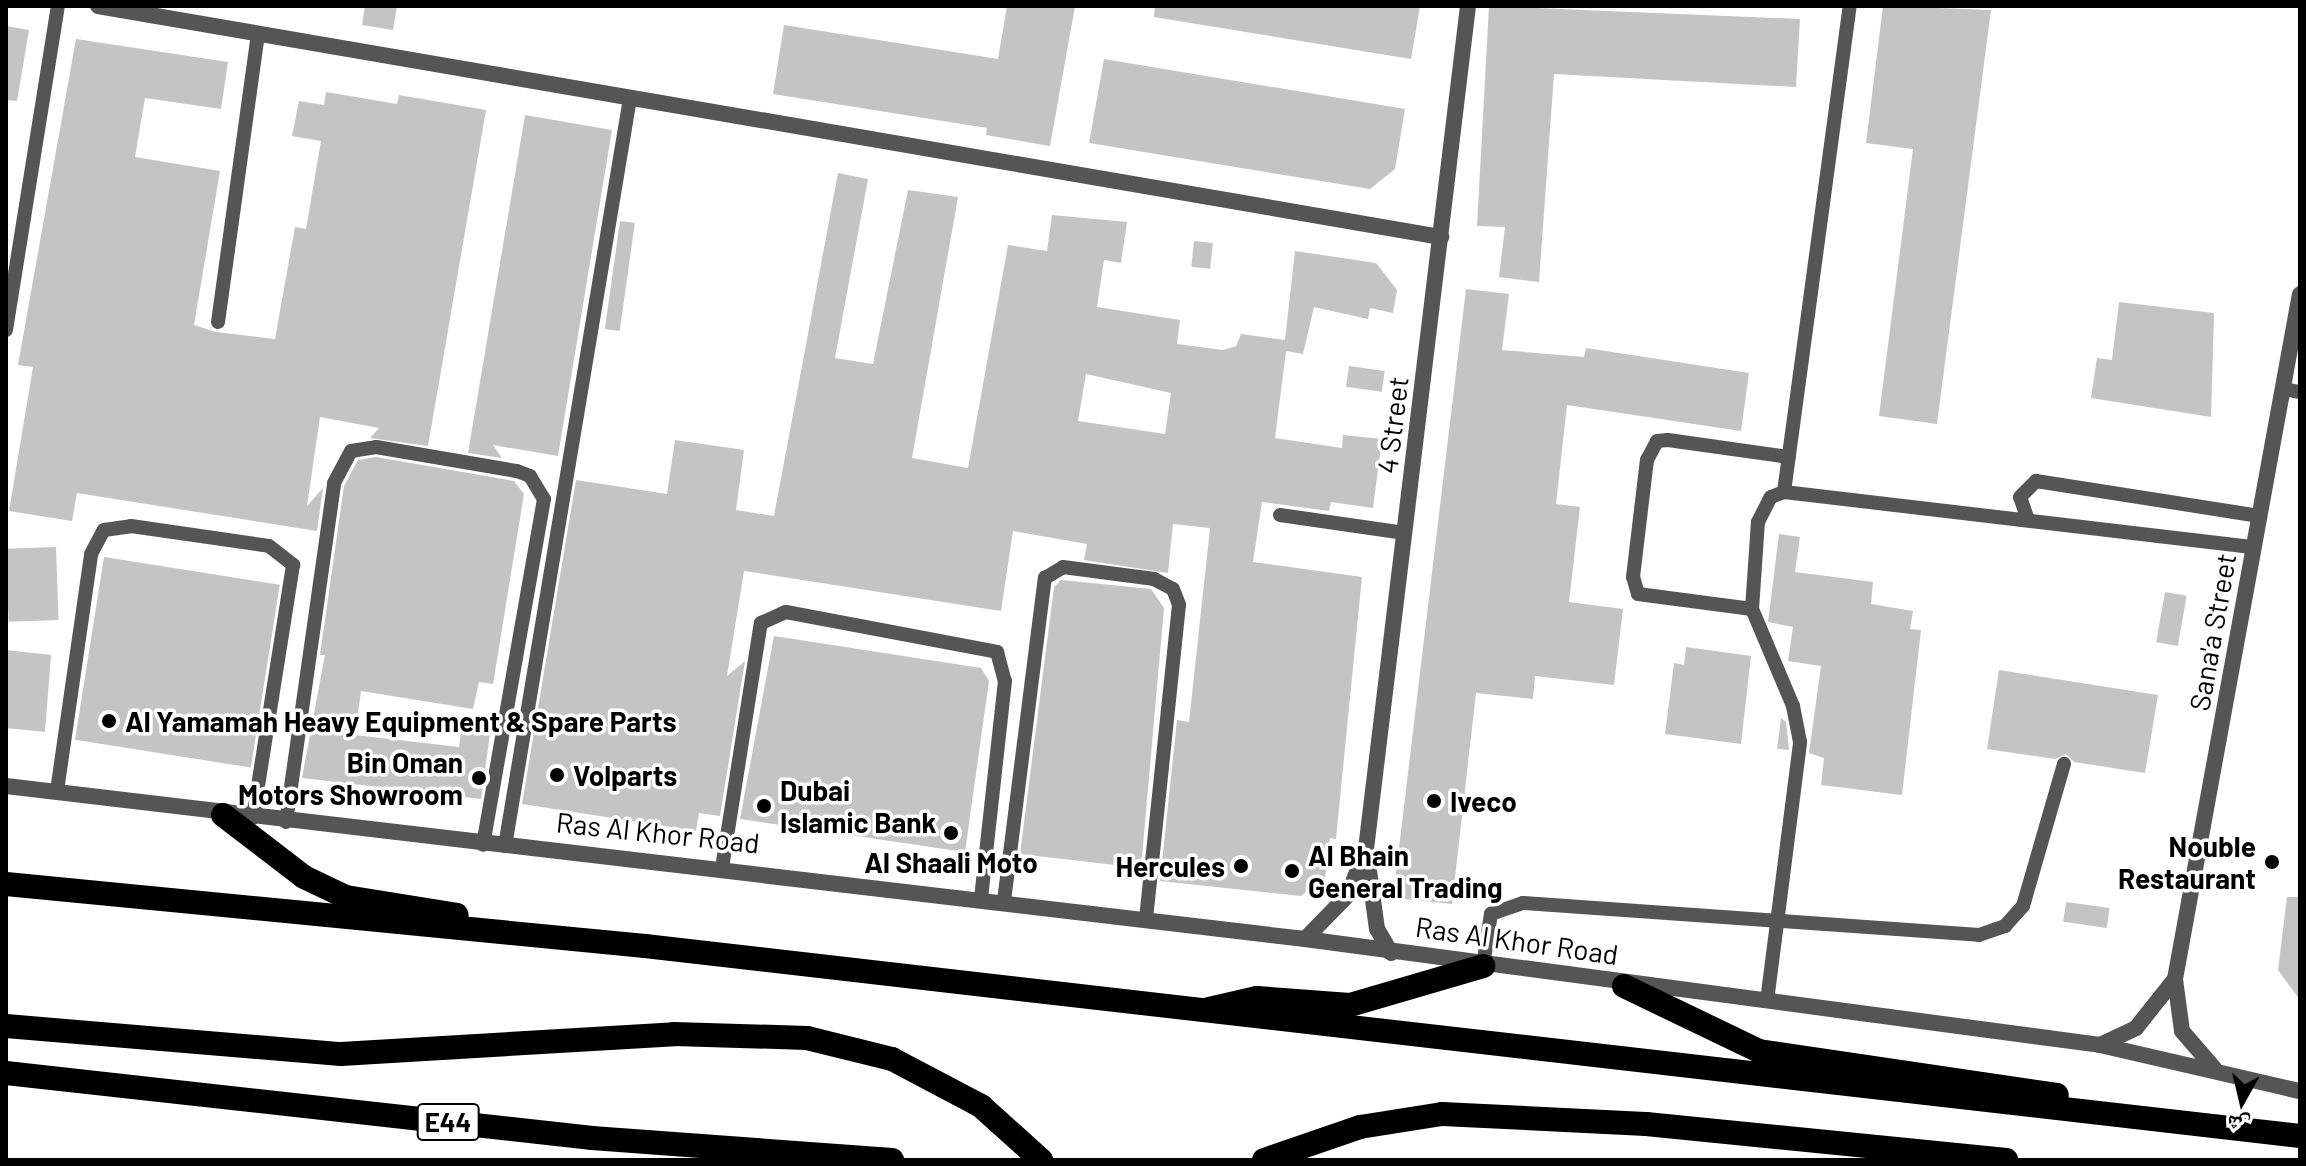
<!DOCTYPE html>
<meta charset="utf-8">
<style>
body{margin:0}
#map{position:relative;width:2306px;height:1166px;overflow:hidden;background:#fff;font-family:Barlow,"Noto Naskh Arabic",sans-serif}
div>[style]{position:absolute}
.building>*{inset:0;background:#c4c4c4;transform-origin:0 0}
.service>*{height:14px;margin:-7px;padding:0 7px;transform-origin:7px;border-radius:7px;background:#555}
.minor>*{height:16px;margin:-8px;padding:0 8px;transform-origin:8px;border-radius:8px;background:#555}
.tertiary>*{height:16px;margin:-8px;padding:0 8px;transform-origin:8px;border-radius:8px;background:#555}
.motorway>*{height:24px;margin:-12px;padding:0 12px;transform-origin:12px;border-radius:12px;background:#000}
.dots>*{width:22px;height:22px;translate:-50% -50%;box-sizing:border-box;border:4px solid #fff;border-radius:50%}
span{translate:-50% -50%;white-space:nowrap;text-align:center;line-height:1.15;-webkit-text-stroke:7px #fff;paint-order:stroke}
.shield-label span{padding:2px 6px;background:#fff;border:2px solid;border-radius:6px;-webkit-text-stroke-width:0}
.shield-label{font-size:26px;color:#000;font-weight:700}
.street-label{font-size:28px;color:#000}
.poi-label{font-size:28px;color:#000;font-weight:700}
.left{translate:0 -50%;text-align:left}
.right{translate:-100% -50%;text-align:right}
.frame{position:absolute;inset:0;border:8px solid #000;pointer-events:none}
.north{position:absolute;left:2202px;top:1062px;width:80px;height:80px;-webkit-text-stroke:6px #fff;paint-order:stroke;rotate:188deg;font-size:22px;font-weight:700;line-height:32px;text-align:center;color:#000}
.north::after{content:'';display:block;margin:auto;width:28px;height:36px;background:#000;clip-path:polygon(50% 0,100% 100%,50% 72%,0 100%)}
</style>
<div id="map">
<div class="building">
<i style="clip-path:polygon(365px 6px,397px 6px,393px 30px,362px 25px)"></i>
<i style="clip-path:polygon(1007px 6px,1075px 6px,1050px 146px,986px 135px,987px 128px,773px 94px,784px 25px,998px 59px)"></i>
<i style="clip-path:polygon(1155px 6px,1420px 6px,1411px 59px,1154px 17px)"></i>
<i style="clip-path:polygon(1489px 6px,1800px 19px,1796px 87px,1554px 74px,1539px 282px,1499px 277px,1505px 227px,1477px 226px)"></i>
<i style="clip-path:polygon(1883px 6px,1991px 10px,1937px 424px,1879px 416px,1913px 149px,1866px 143px)"></i>
<i style="clip-path:polygon(6px 26px,29px 30px,17px 101px,6px 100px)"></i>
<i style="clip-path:polygon(76px 39px,228px 62px,221px 109px,145px 98px,135px 157px,220px 171px,194px 325px,216px 332px,275px 339px,295px 227px,306px 229px,321px 141px,292px 136px,299px 101px,324px 105px,326px 92px,397px 104px,399px 95px,486px 110px,428px 446px,370px 438px,379px 428px,320px 417px,307px 506px,323px 488px,317px 531px,77px 493px,72px 521px,9px 511px,33px 367px,18px 365px)"></i>
<i style="clip-path:polygon(1104px 59px,1405px 109px,1395px 169px,1370px 189px,1089px 143px)"></i>
<i style="clip-path:polygon(525px 115px,612px 130px,558px 456px,493px 445px,502px 458px,468px 453px)"></i>
<i style="clip-path:polygon(evenodd,838px 173px,868px 179px,835px 358px,873px 364px,908px 190px,958px 197px,912px 458px,968px 468px,1008px 245px,1047px 251px,1052px 215px,1127px 222px,1121px 263px,1104px 260px,1097px 307px,1180px 320px,1177px 344px,1223px 350px,1236px 346px,1241px 334px,1285px 340px,1295px 251px,1376px 263px,1397px 290px,1393px 313px,1370px 308px,1368px 319px,1314px 307px,1303px 354px,1286px 351px,1275px 438px,1342px 448px,1343px 435px,1382px 439px,1373px 508px,1331px 502px,1329px 511px,1262px 502px,1253px 562px,1362px 577px,1336px 839px,1330px 838px,1325px 877px,1301px 896px,1160px 881px,1177px 720px,1189px 722px,1210px 528px,1173px 524px,1168px 573px,1084px 560px,1087px 544px,1013px 531px,1001px 611px,744px 571px,727px 676px,745px 661px,720px 816px,699px 813px,696px 831px,522px 804px,576px 480px,667px 494px,675px 440px,744px 450px,736px 510px,774px 516px,838px 173px,1086px 374px,1171px 393px,1165px 434px,1078px 421px,1086px 374px)"></i>
<i style="left:620px;top:221px;width:15px;height:109px;rotate:8deg"></i>
<i style="left:1194px;top:241px;width:19px;height:26px;rotate:6deg"></i>
<i style="clip-path:polygon(1466px 289px,1509px 294px,1502px 350px,1584px 357px,1586px 348px,1749px 373px,1741px 431px,1567px 405px,1556px 504px,1580px 507px,1569px 602px,1623px 609px,1614px 685px,1535px 676px,1533px 699px,1476px 693px,1452px 904px,1393px 898px)"></i>
<i style="clip-path:polygon(2119px 302px,2214px 313px,2211px 417px,2091px 398px,2097px 358px,2112px 360px)"></i>
<i style="left:1349px;top:366px;width:36px;height:21px;rotate:8deg"></i>
<i style="clip-path:polygon(376px 457px,514px 481px,524px 494px,493px 684px,479px 682px,473px 709px,361px 691px,355px 735px,459px 747px,462px 723px,491px 727px,481px 799px,302px 778px,325px 655px,320px 655px,344px 486px,358px 460px)"></i>
<i style="clip-path:polygon(1779px 534px,1800px 537px,1795px 572px,1873px 582px,1871px 604px,1913px 611px,1910px 629px,1921px 630px,1902px 795px,1821px 785px,1824px 758px,1809px 753px,1821px 666px,1788px 661px,1793px 627px,1768px 622px)"></i>
<i style="left:56px;top:547px;width:73px;height:50px;rotate:88deg"></i>
<i style="left:104px;top:557px;width:178px;height:185px;rotate:9deg"></i>
<i style="clip-path:polygon(1061px 580px,1151px 589px,1164px 608px,1141px 868px,1020px 854px,1054px 587px)"></i>
<i style="left:2165px;top:592px;width:22px;height:51px;rotate:10deg"></i>
<i style="clip-path:polygon(774px 636px,981px 668px,989px 681px,965px 852px,740px 819px)"></i>
<i style="clip-path:polygon(1686px 647px,1751px 656px,1741px 744px,1665px 734px,1674px 663px,1684px 665px)"></i>
<i style="clip-path:polygon(6px 650px,51px 655px,45px 732px,6px 728px)"></i>
<i style="clip-path:polygon(1999px 670px,2158px 695px,2145px 773px,2074px 762px,2066px 754px,2055px 759px,1987px 749px)"></i>
<i style="clip-path:polygon(1781px 718px,1786px 722px,1789px 750px,1777px 749px)"></i>
<i style="clip-path:polygon(2287px 897px,2300px 897px,2300px 1000px,2278px 970px)"></i>
<i style="left:2066px;top:902px;width:44px;height:20px;rotate:8deg"></i>
</div>
<div class="service">
<i style="left:218px;top:322px;width:292px;rotate:-82.1deg"></i>
<i style="left:6px;top:330px;width:328px;rotate:-80.9deg"></i>
<i style="left:2284px;top:389px;width:16px;rotate:11deg"></i>
<i style="left:1784px;top:492px;width:490px;rotate:-82.3deg"></i>
<i style="left:1280px;top:515px;width:126px;rotate:8.2deg"></i>
<i style="left:2028px;top:520px;width:24px;rotate:-109deg"></i>
<i style="left:2020px;top:497px;width:23px;rotate:-45deg"></i>
<i style="left:2036px;top:481px;width:226px;rotate:8.9deg"></i>
<i style="left:1752px;top:609px;width:115px;rotate:-172.5deg"></i>
<i style="left:1638px;top:594px;width:18px;rotate:-106deg"></i>
<i style="left:1633px;top:577px;width:118px;rotate:-83.2deg"></i>
<i style="left:1647px;top:460px;width:21px;rotate:-62deg"></i>
<i style="left:1657px;top:441px;width:11px;rotate:-5deg"></i>
<i style="left:1668px;top:440px;width:122px;rotate:8deg"></i>
<i style="left:57px;top:791px;width:239px;rotate:-81.8deg"></i>
<i style="left:91px;top:554px;width:27px;rotate:-62deg"></i>
<i style="left:104px;top:530px;width:27px;rotate:-8deg"></i>
<i style="left:131px;top:526px;width:139px;rotate:8.2deg"></i>
<i style="left:269px;top:546px;width:31px;rotate:38deg"></i>
<i style="left:293px;top:565px;width:256px;rotate:99deg"></i>
<i style="left:286px;top:822px;width:342px;rotate:-81.9deg"></i>
<i style="left:334px;top:483px;width:36px;rotate:-62deg"></i>
<i style="left:351px;top:451px;width:25px;rotate:-9deg"></i>
<i style="left:376px;top:447px;width:143px;rotate:9.7deg"></i>
<i style="left:517px;top:471px;width:14px;rotate:21deg"></i>
<i style="left:530px;top:476px;width:27px;rotate:59deg"></i>
<i style="left:544px;top:499px;width:351px;rotate:100deg"></i>
<i style="left:505px;top:846px;width:758px;rotate:-80.51deg"></i>
<i style="left:722px;top:868px;width:248px;rotate:-81deg"></i>
<i style="left:761px;top:623px;width:27px;rotate:-24deg"></i>
<i style="left:786px;top:612px;width:215px;rotate:10.7deg"></i>
<i style="left:997px;top:652px;width:30px;rotate:75deg"></i>
<i style="left:1005px;top:681px;width:218px;rotate:96.3deg"></i>
<i style="left:1004px;top:901px;width:326px;rotate:-82.8deg"></i>
<i style="left:1045px;top:578px;width:21px;rotate:-31deg"></i>
<i style="left:1063px;top:567px;width:92px;rotate:7.5deg"></i>
<i style="left:1154px;top:579px;width:21px;rotate:28deg"></i>
<i style="left:1173px;top:589px;width:17px;rotate:69deg"></i>
<i style="left:1179px;top:605px;width:315px;rotate:96deg"></i>
<i style="left:1483px;top:966px;width:53px;rotate:-81.3deg"></i>
<i style="left:1491px;top:914px;width:34px;rotate:-19deg"></i>
<i style="left:1523px;top:903px;width:457px;rotate:4deg"></i>
<i style="left:1979px;top:935px;width:28px;rotate:-19deg"></i>
<i style="left:2005px;top:926px;width:27px;rotate:-48deg"></i>
<i style="left:2023px;top:906px;width:148px;rotate:-73.9deg"></i>
<i style="left:1767px;top:1001px;width:261px;rotate:-82.7deg"></i>
<i style="left:1800px;top:742px;width:37px;rotate:-101deg"></i>
<i style="left:1793px;top:706px;width:105px;rotate:-112.9deg"></i>
<i style="left:1752px;top:609px;width:87px;rotate:-86.1deg"></i>
<i style="left:1758px;top:522px;width:28px;rotate:-63deg"></i>
<i style="left:1771px;top:497px;width:14px;rotate:-21deg"></i>
<i style="left:1784px;top:492px;width:473px;rotate:6.7deg"></i>
</div>
<div class="minor">
<i style="left:98px;top:6px;width:1363px;rotate:9.76deg"></i>
<i style="left:1305px;top:939px;width:62px;rotate:-45.7deg"></i>
<i style="left:1348px;top:895px;width:44px;rotate:-68.7deg"></i>
<i style="left:1391px;top:953px;width:28px;rotate:-120deg"></i>
<i style="left:1377px;top:929px;width:81px;rotate:-97.8deg"></i>
<i style="left:1366px;top:849px;width:849px;rotate:-83.1deg"></i>
</div>
<div class="tertiary">
<i style="left:6px;top:786px;width:1308px;rotate:6.72deg"></i>
<i style="left:1305px;top:939px;width:802px;rotate:7.59deg"></i>
<i style="left:2100px;top:1045px;width:205px;rotate:13deg"></i>
<i style="left:2100px;top:1045px;width:40px;rotate:-25deg"></i>
<i style="left:2136px;top:1028px;width:61px;rotate:-51.6deg"></i>
<i style="left:2214px;top:1068px;width:49px;rotate:-130.9deg"></i>
<i style="left:2182px;top:1031px;width:52px;rotate:-97.7deg"></i>
<i style="left:2175px;top:979px;width:696px;rotate:-79.66deg"></i>
</div>
<div class="motorway">
<i style="left:223px;top:815px;width:102px;rotate:37.4deg"></i>
<i style="left:304px;top:877px;width:47px;rotate:25.5deg"></i>
<i style="left:346px;top:897px;width:112px;rotate:9.2deg"></i>
<i style="left:6px;top:884px;width:642px;rotate:5.54deg"></i>
<i style="left:645px;top:946px;width:1666px;rotate:6.55deg"></i>
<i style="left:1624px;top:986px;width:150px;rotate:25.7deg"></i>
<i style="left:1759px;top:1051px;width:301px;rotate:8.4deg"></i>
<i style="left:1209px;top:1009px;width:49px;rotate:-12.9deg"></i>
<i style="left:1257px;top:998px;width:93px;rotate:4.3deg"></i>
<i style="left:1350px;top:1005px;width:139px;rotate:-16.3deg"></i>
<i style="left:6px;top:1026px;width:336px;rotate:4.8deg"></i>
<i style="left:341px;top:1054px;width:334px;rotate:-3.4deg"></i>
<i style="left:674px;top:1034px;width:133px;rotate:1.7deg"></i>
<i style="left:807px;top:1038px;width:88px;rotate:13.9deg"></i>
<i style="left:892px;top:1059px;width:101px;rotate:27.8deg"></i>
<i style="left:981px;top:1106px;width:81px;rotate:42deg"></i>
<i style="left:6px;top:1073px;width:590px;rotate:6.33deg"></i>
<i style="left:592px;top:1138px;width:301px;rotate:4.2deg"></i>
<i style="left:1264px;top:1160px;width:102px;rotate:-19deg"></i>
<i style="left:1360px;top:1127px;width:83px;rotate:-9deg"></i>
<i style="left:1442px;top:1114px;width:204px;rotate:2.8deg"></i>
<i style="left:1646px;top:1124px;width:362px;rotate:5.7deg"></i>
</div>
<div class="dots">
<i style="left:109px;top:721px;background:#000"></i>
<i style="left:557px;top:775px;background:#000"></i>
<i style="left:479px;top:778px;background:#000"></i>
<i style="left:1434px;top:801px;background:#000"></i>
<i style="left:764px;top:806px;background:#000"></i>
<i style="left:951px;top:833px;background:#000"></i>
<i style="left:2272px;top:862px;background:#000"></i>
<i style="left:1241px;top:866px;background:#000"></i>
<i style="left:1292px;top:871px;background:#000"></i>
</div>
<div class="shield-label">
<span style="left:448px;top:1122px">E44</span>
</div>
<div class="street-label">
<span style="left:1392px;top:425px;rotate:-83deg">4 Street</span>
<span style="left:2212px;top:632px;rotate:-80deg">Sana'a Street</span>
<span style="left:658px;top:832px;rotate:6deg">Ras Al Khor Road</span>
<span style="left:1517px;top:940px;rotate:8deg">Ras Al Khor Road</span>
</div>
<div class="poi-label">
<span class="left" style="left:125px;top:721px">Al Yamamah Heavy Equipment &amp; Spare Parts</span>
<span class="right" style="left:463px;top:778px">Bin Oman<br>Motors Showroom</span>
<span class="left" style="left:573px;top:775px">Volparts</span>
<span class="left" style="left:780px;top:806px">Dubai<br>Islamic Bank</span>
<span class="left" style="left:1450px;top:801px">Iveco</span>
<span class="right" style="left:2256px;top:862px">Nouble<br>Restaurant</span>
<span class="left" style="left:1308px;top:871px">Al Bhain<br>General Trading</span>
<span style="left:951px;top:862px">Al Shaali Moto</span>
<span class="right" style="left:1225px;top:866px">Hercules</span>
</div>
<div class="frame"></div>
<div class="north">ش</div>
</div>
